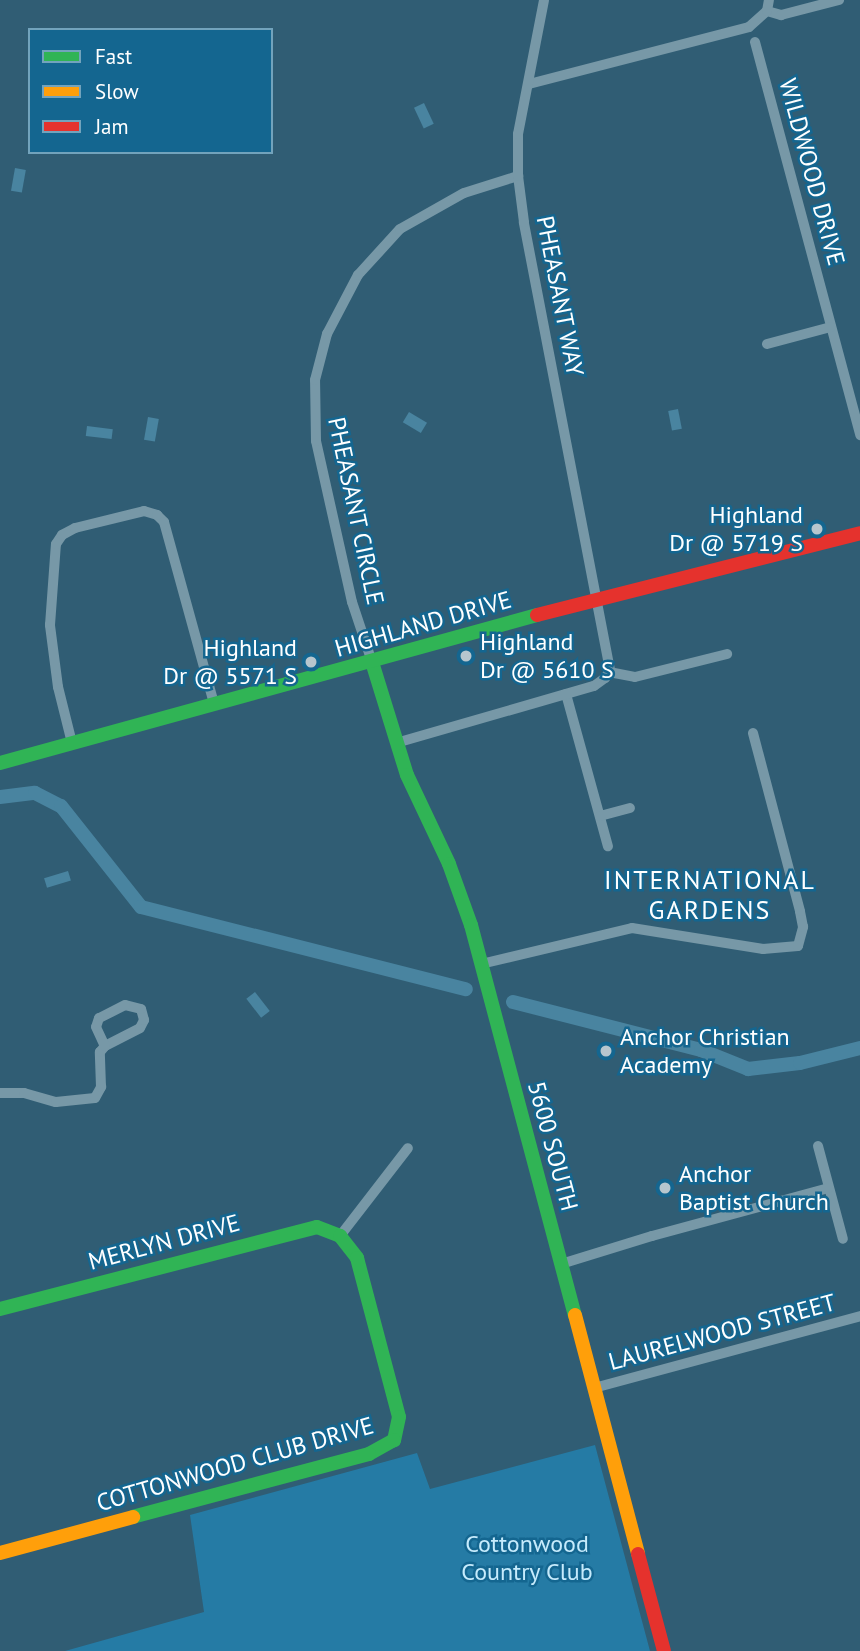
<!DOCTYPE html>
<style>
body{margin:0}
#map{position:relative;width:860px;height:1651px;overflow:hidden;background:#305d74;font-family:"PT Sans",sans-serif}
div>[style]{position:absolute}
.green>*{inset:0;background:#257ba5}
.water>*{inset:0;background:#4984a0;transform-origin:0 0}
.canal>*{height:14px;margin:-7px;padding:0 7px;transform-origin:7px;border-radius:7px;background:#4984a0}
.street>*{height:10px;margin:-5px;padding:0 5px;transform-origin:5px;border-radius:5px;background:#7798a7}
.fast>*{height:14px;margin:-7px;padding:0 7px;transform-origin:7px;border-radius:7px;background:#30b455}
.slow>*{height:14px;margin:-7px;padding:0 7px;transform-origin:7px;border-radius:7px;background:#ff9f0a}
.jam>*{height:14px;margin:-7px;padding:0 7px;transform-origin:7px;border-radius:7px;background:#e5322d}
.dots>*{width:19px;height:19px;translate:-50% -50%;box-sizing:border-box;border:4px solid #146690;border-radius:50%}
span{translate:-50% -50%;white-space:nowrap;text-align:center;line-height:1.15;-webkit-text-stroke:5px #146690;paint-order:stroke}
.street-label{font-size:24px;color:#fff}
.poi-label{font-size:24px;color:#fff}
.right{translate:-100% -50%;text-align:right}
.left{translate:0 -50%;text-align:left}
.park-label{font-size:24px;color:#c6ebfc}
.neighbourhood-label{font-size:26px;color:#fff;letter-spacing:2px}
.legend{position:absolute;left:28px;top:28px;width:245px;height:126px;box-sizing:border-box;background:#146690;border:2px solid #72a3bc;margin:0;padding:9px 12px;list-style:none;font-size:21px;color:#fff}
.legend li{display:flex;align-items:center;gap:14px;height:35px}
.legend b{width:35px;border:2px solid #72a3bc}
</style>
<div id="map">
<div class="green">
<i style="clip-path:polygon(595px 1445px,650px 1651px,65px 1651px,204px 1612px,190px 1515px,417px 1453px,430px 1489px)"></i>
</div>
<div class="water">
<i style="left:424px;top:103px;width:23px;height:11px;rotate:65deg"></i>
<i style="left:15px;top:168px;width:11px;height:23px;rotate:10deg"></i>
<i style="left:678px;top:409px;width:20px;height:10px;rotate:79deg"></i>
<i style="left:409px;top:412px;width:21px;height:12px;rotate:31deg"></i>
<i style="left:148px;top:417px;width:11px;height:23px;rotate:10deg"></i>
<i style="left:87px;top:426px;width:26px;height:10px;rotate:7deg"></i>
<i style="left:68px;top:871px;width:10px;height:25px;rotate:73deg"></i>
<i style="left:255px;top:992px;width:24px;height:11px;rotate:52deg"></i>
</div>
<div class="canal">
<i style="left:0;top:797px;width:35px;rotate:-7deg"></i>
<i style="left:35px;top:793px;width:29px;rotate:27deg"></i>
<i style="left:61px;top:806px;width:129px;rotate:51.6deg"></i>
<i style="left:141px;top:907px;width:335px;rotate:14.2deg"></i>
<i style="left:513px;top:1002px;width:194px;rotate:14.3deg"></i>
<i style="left:701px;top:1050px;width:51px;rotate:22deg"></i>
<i style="left:748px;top:1069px;width:52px;rotate:-6.6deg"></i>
<i style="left:800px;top:1063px;width:62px;rotate:-14deg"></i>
</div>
<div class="street">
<i style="left:767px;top:11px;width:15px;rotate:16deg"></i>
<i style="left:781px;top:15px;width:60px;rotate:-14.5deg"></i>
<i style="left:755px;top:42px;width:407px;rotate:75deg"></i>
<i style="left:529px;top:84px;width:227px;rotate:-14.5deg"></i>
<i style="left:749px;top:27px;width:24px;rotate:-42deg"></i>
<i style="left:767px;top:11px;width:11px;rotate:-80deg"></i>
<i style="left:767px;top:344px;width:66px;rotate:-14.9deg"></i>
<i style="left:372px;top:662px;width:63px;rotate:-108.4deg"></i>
<i style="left:352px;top:602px;width:165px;rotate:-102.6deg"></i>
<i style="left:316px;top:441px;width:61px;rotate:-90.9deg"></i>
<i style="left:315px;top:380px;width:48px;rotate:-75.4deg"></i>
<i style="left:327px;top:334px;width:67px;rotate:-62.3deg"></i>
<i style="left:358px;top:275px;width:62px;rotate:-47.6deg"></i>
<i style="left:400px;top:229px;width:73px;rotate:-29.4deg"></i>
<i style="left:464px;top:193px;width:57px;rotate:-17.5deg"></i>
<i style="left:609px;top:672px;width:26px;rotate:11deg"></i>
<i style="left:635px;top:677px;width:95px;rotate:-14deg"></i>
<i style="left:566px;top:694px;width:158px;rotate:74.6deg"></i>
<i style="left:72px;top:743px;width:58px;rotate:-104deg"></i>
<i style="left:58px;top:687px;width:63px;rotate:-97.4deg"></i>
<i style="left:50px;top:625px;width:81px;rotate:-85.8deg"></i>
<i style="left:56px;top:544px;width:11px;rotate:-56deg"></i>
<i style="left:62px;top:535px;width:15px;rotate:-28deg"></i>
<i style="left:75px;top:528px;width:71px;rotate:-13.8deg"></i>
<i style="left:144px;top:511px;width:14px;rotate:17deg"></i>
<i style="left:157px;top:515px;width:10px;rotate:45deg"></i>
<i style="left:164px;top:522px;width:189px;rotate:74.6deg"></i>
<i style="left:396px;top:743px;width:206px;rotate:-16.1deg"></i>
<i style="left:594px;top:686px;width:14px;rotate:-36deg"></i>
<i style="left:605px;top:678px;width:9px;rotate:-58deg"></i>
<i style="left:610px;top:670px;width:456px;rotate:-100.9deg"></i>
<i style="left:524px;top:222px;width:46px;rotate:-97.4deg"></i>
<i style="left:518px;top:176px;width:42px;rotate:-90deg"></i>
<i style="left:518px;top:134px;width:136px;rotate:-79deg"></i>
<i style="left:600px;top:816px;width:31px;rotate:-15deg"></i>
<i style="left:481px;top:964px;width:155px;rotate:-13.4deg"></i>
<i style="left:632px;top:928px;width:133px;rotate:9.1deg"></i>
<i style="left:763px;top:949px;width:35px;rotate:-5deg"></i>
<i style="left:798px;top:946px;width:20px;rotate:-75deg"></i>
<i style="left:803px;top:927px;width:16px;rotate:-101deg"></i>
<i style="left:800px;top:911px;width:184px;rotate:-104.8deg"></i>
<i style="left:0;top:1093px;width:24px"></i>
<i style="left:24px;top:1093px;width:33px;rotate:16deg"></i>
<i style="left:56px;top:1102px;width:39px;rotate:-6deg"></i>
<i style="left:95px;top:1098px;width:13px;rotate:-61deg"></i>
<i style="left:101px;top:1087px;width:35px;rotate:-92deg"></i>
<i style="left:100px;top:1052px;width:8px;rotate:-50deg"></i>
<i style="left:105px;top:1046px;width:39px;rotate:-27deg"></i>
<i style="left:140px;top:1028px;width:9px;rotate:-63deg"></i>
<i style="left:144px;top:1020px;width:11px;rotate:-105deg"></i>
<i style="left:141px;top:1009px;width:16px;rotate:-166deg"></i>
<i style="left:125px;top:1005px;width:29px;rotate:153deg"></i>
<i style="left:99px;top:1018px;width:9px;rotate:108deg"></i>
<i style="left:96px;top:1027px;width:21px;rotate:65deg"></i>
<i style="left:818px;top:1146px;width:96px;rotate:75deg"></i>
<i style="left:340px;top:1236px;width:111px;rotate:-52.3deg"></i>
<i style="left:561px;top:1264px;width:95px;rotate:-17.1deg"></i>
<i style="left:652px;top:1236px;width:183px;rotate:-15.2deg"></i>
<i style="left:594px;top:1388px;width:276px;rotate:-15.1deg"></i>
</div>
<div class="fast">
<i style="left:372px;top:662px;width:118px;rotate:72.8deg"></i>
<i style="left:407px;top:775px;width:98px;rotate:64.7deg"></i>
<i style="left:449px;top:864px;width:65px;rotate:70.2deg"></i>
<i style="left:471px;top:925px;width:404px;rotate:75.1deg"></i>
<i style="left:0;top:763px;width:557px;rotate:-15.41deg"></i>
<i style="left:0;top:1309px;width:327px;rotate:-14.5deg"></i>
<i style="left:317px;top:1227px;width:25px;rotate:21deg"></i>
<i style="left:340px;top:1236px;width:28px;rotate:52deg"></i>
<i style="left:357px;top:1258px;width:164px;rotate:75.2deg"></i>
<i style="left:399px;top:1417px;width:24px;rotate:102deg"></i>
<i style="left:394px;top:1440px;width:29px;rotate:151deg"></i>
<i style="left:369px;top:1454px;width:244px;rotate:165.1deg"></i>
</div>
<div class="slow">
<i style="left:575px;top:1315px;width:247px;rotate:75.2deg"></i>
<i style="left:0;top:1553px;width:138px;rotate:-15.1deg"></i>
</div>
<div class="jam">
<i style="left:537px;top:615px;width:333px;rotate:-14.2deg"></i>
<i style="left:638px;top:1554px;width:100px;rotate:75deg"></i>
</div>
<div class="dots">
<i style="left:817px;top:529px;background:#b7c6ce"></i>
<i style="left:466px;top:656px;background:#b7c6ce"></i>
<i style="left:311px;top:662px;background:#b7c6ce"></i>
<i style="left:606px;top:1051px;background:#b7c6ce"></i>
<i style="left:665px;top:1188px;background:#b7c6ce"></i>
</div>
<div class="street-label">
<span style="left:812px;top:172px;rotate:75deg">WILDWOOD DRIVE</span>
<span style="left:560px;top:296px;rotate:79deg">PHEASANT WAY</span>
<span style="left:356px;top:511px;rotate:78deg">PHEASANT CIRCLE</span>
<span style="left:423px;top:624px;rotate:-16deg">HIGHLAND DRIVE</span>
<span style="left:553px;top:1146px;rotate:75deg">5600 SOUTH</span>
<span style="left:164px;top:1242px;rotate:-15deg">MERLYN DRIVE</span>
<span style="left:722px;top:1332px;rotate:-15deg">LAURELWOOD STREET</span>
<span style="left:235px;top:1464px;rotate:-16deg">COTTONWOOD CLUB DRIVE</span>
</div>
<div class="poi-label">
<span class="right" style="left:803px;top:529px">Highland<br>Dr @ 5719 S</span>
<span class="left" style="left:480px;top:656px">Highland<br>Dr @ 5610 S</span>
<span class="right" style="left:297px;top:662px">Highland<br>Dr @ 5571 S</span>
<span class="left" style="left:620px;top:1051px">Anchor Christian<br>Academy</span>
<span class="left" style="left:679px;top:1188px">Anchor<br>Baptist Church</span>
</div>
<div class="park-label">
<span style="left:527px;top:1558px">Cottonwood<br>Country Club</span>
</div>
<div class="neighbourhood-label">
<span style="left:710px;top:895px">INTERNATIONAL<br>GARDENS</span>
</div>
<ul class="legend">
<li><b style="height:9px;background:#30b455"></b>Fast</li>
<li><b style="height:9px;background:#ff9f0a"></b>Slow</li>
<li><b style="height:9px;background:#e5322d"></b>Jam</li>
</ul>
</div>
